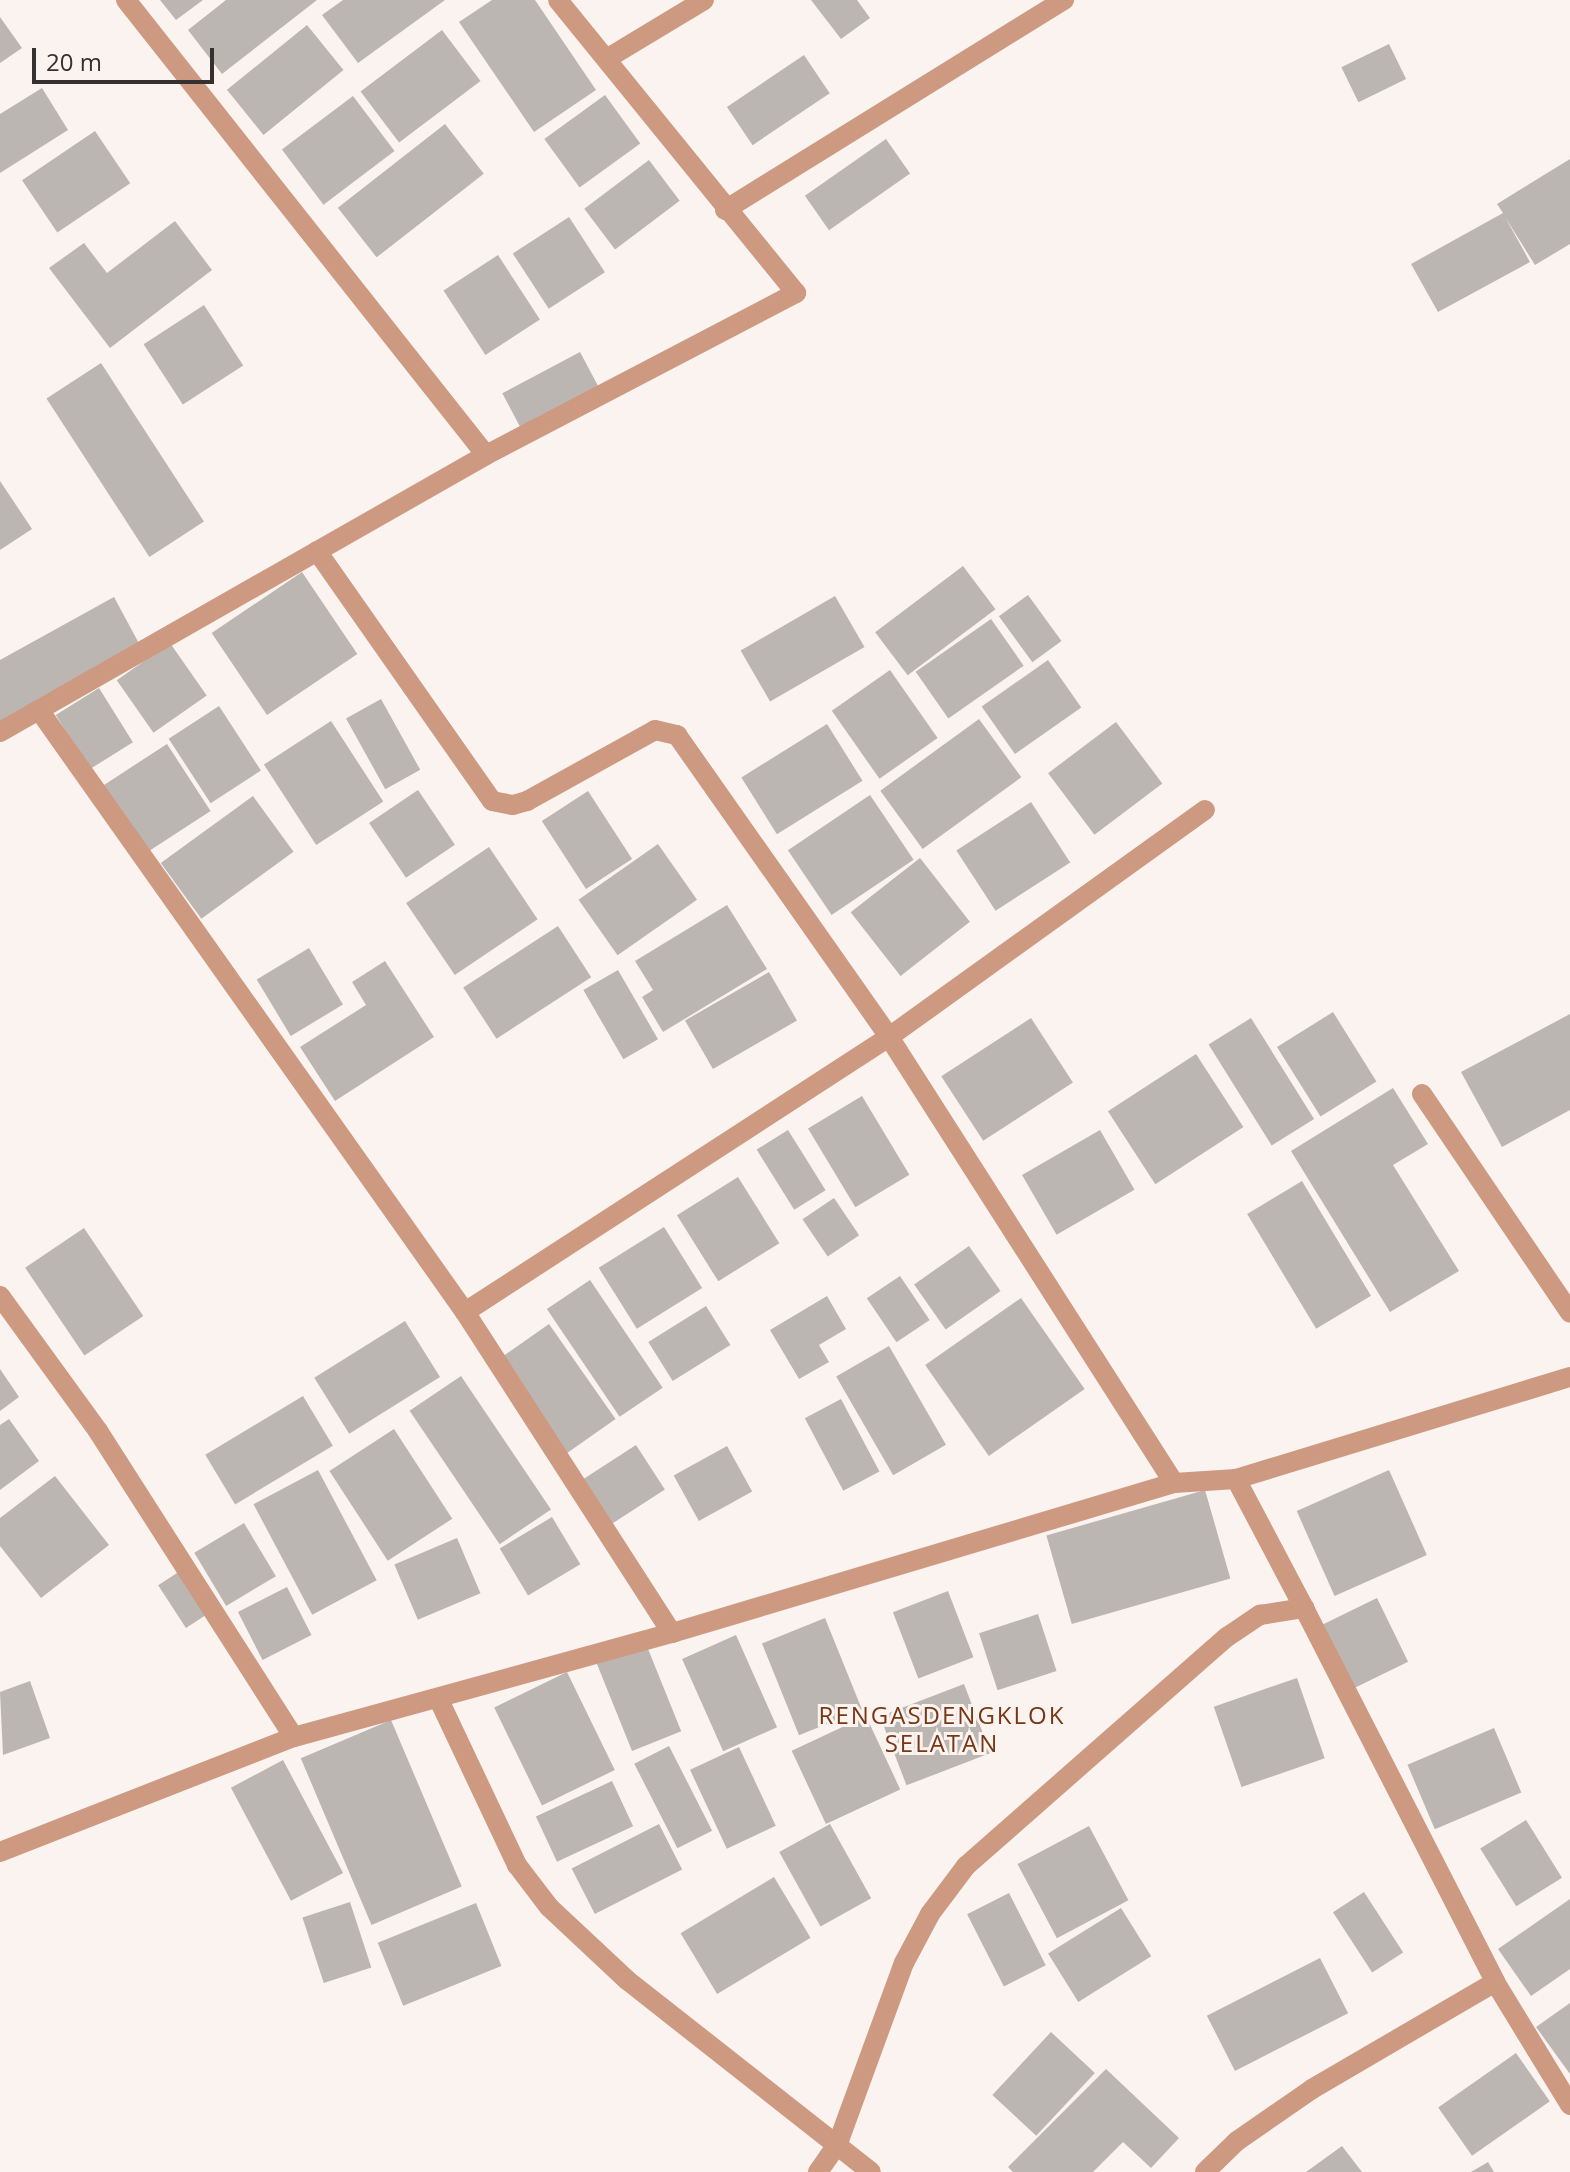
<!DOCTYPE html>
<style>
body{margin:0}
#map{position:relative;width:1570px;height:2172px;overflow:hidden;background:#faf3f0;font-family:"Open Sans",sans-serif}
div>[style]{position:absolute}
.building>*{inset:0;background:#bcb6b3;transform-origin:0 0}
.minor>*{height:20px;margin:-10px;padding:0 10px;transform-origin:10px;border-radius:10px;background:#cd9981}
span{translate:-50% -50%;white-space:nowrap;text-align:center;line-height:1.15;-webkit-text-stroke:6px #faf3f0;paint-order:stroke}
.quarter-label{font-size:24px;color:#773715;letter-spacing:2px}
.scale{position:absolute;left:32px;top:48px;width:182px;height:36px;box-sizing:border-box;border:4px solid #343130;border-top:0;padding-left:10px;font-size:24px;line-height:28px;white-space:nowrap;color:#343130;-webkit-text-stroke:6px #faf3f0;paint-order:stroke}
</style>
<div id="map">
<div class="building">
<i style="clip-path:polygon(160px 0,203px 0,176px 20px)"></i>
<i style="clip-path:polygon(226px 0,317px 0,222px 74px,188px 30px)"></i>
<i style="clip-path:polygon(343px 0,445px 0,358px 63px,322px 15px)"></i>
<i style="clip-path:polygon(492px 0,535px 0,596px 90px,534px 132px,459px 22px)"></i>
<i style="clip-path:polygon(811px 0,857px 0,870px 18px,841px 39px)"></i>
<i style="clip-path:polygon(0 17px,22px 48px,0 63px)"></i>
<i style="left:307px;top:25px;width:58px;height:103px;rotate:51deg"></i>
<i style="left:442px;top:30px;width:64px;height:102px;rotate:53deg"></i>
<i style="left:1389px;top:44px;width:39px;height:53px;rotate:64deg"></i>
<i style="left:804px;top:55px;width:46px;height:93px;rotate:56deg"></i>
<i style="clip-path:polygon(42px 88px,68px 130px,0 173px,0 114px)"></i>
<i style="left:605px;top:95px;width:60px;height:75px;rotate:54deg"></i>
<i style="left:353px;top:96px;width:69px;height:89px;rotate:53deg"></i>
<i style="left:445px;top:124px;width:63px;height:136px;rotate:52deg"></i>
<i style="left:95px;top:131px;width:63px;height:88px;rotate:56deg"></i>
<i style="left:886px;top:139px;width:42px;height:99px;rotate:55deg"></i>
<i style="clip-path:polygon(1570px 159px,1570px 244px,1535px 265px,1505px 217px,1530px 262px,1438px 312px,1411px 264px,1503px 213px,1497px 204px)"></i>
<i style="left:649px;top:160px;width:51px;height:81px;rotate:53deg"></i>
<i style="left:569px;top:217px;width:66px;height:67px;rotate:57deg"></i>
<i style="clip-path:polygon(175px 221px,212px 270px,110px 348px,49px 268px,84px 243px,107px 273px)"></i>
<i style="left:498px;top:255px;width:77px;height:65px;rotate:57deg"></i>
<i style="left:204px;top:305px;width:72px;height:72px;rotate:57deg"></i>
<i style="left:580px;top:352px;width:42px;height:88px;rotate:62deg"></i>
<i style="left:101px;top:363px;width:189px;height:65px;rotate:57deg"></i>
<i style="clip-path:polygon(0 481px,32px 529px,0 550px)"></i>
<i style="left:963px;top:566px;width:54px;height:110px;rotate:53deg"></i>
<i style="left:302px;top:572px;width:99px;height:109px;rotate:56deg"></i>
<i style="left:1028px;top:595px;width:57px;height:36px;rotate:54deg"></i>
<i style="left:835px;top:596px;width:59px;height:109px;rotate:60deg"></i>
<i style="clip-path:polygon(114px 597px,142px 649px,0 727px,0 660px)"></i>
<i style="left:991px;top:619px;width:57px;height:92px;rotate:55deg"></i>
<i style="left:170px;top:643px;width:64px;height:65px;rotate:55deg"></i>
<i style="left:1048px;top:660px;width:58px;height:81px;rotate:55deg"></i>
<i style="left:890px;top:670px;width:83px;height:71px;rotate:55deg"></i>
<i style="left:99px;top:688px;width:64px;height:51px;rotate:58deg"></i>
<i style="left:381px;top:699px;width:81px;height:40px;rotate:61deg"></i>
<i style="left:219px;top:706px;width:77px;height:60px;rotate:57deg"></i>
<i style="left:979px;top:719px;width:72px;height:122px;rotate:54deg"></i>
<i style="left:331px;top:721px;width:96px;height:80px;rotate:57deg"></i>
<i style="left:1116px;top:722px;width:77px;height:85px;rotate:53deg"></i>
<i style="left:827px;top:724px;width:67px;height:101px;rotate:58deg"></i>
<i style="left:167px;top:744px;width:80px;height:77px;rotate:57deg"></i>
<i style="left:418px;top:790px;width:66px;height:59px;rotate:56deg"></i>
<i style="left:588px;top:791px;width:81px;height:55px;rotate:57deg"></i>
<i style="left:870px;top:795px;width:78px;height:99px;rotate:56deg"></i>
<i style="left:253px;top:796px;width:69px;height:114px;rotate:54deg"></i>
<i style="left:1031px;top:802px;width:72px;height:89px;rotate:57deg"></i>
<i style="left:658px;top:844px;width:68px;height:97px;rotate:55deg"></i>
<i style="left:489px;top:847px;width:87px;height:100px;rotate:56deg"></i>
<i style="left:920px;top:858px;width:81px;height:88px;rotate:52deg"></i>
<i style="clip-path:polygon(727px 905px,767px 969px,663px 1032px,642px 997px,653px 990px,635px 961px)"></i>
<i style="left:558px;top:926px;width:61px;height:113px;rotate:57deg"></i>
<i style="left:309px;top:948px;width:66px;height:61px;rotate:59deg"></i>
<i style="clip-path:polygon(385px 961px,434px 1037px,335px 1101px,300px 1047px,366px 1005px,352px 982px)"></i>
<i style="left:618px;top:970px;width:80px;height:40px;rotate:60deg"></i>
<i style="left:769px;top:972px;width:56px;height:97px;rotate:60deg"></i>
<i style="left:1333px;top:1012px;width:82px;height:66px;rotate:58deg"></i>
<i style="clip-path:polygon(1570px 1014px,1570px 1110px,1502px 1147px,1461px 1072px)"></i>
<i style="left:1031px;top:1018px;width:77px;height:107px;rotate:57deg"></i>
<i style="left:1251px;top:1018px;width:119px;height:50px;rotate:58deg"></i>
<i style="left:1196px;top:1054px;width:87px;height:105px;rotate:57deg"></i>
<i style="clip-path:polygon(1393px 1088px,1428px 1144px,1393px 1165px,1459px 1271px,1390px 1312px,1291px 1151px)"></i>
<i style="left:862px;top:1096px;width:92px;height:63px;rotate:59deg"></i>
<i style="left:788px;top:1130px;width:71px;height:37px;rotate:58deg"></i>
<i style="left:1100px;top:1130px;width:69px;height:90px;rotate:60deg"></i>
<i style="left:738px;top:1177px;width:78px;height:72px;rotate:58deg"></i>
<i style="left:1302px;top:1181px;width:134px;height:64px;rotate:59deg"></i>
<i style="left:834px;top:1198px;width:45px;height:38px;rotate:56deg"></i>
<i style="left:664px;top:1227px;width:72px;height:77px;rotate:58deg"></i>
<i style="left:84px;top:1228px;width:106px;height:71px;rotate:56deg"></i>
<i style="left:969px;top:1246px;width:55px;height:67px;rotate:55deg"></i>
<i style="left:900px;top:1276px;width:53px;height:40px;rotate:56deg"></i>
<i style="left:590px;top:1280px;width:130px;height:52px;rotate:56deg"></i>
<i style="clip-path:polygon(827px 1296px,846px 1329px,819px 1345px,829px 1362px,799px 1379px,770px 1330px)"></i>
<i style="left:1021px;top:1298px;width:111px;height:117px;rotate:55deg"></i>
<i style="left:706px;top:1306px;width:46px;height:68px;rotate:58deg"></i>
<i style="left:405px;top:1321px;width:66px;height:107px;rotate:58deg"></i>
<i style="left:549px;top:1324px;width:116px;height:63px;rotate:55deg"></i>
<i style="left:889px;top:1346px;width:114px;height:61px;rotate:60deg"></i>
<i style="clip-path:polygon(0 1369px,19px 1397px,0 1411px)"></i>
<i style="left:461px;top:1376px;width:161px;height:62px;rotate:56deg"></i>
<i style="left:303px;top:1396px;width:58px;height:114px;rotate:59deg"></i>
<i style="left:841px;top:1399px;width:82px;height:41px;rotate:62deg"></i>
<i style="clip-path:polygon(9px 1419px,39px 1461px,0 1490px,0 1425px)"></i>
<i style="left:394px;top:1429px;width:107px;height:77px;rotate:57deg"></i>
<i style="left:636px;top:1445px;width:53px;height:64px;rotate:57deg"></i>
<i style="left:727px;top:1446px;width:52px;height:61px;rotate:61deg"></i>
<i style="left:318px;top:1470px;width:125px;height:73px;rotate:62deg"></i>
<i style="left:1389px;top:1470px;width:93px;height:101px;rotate:66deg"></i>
<i style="clip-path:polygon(55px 1476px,109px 1545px,41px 1598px,0 1546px,0 1518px)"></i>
<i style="left:1205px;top:1490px;width:92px;height:165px;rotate:74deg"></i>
<i style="left:552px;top:1517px;width:55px;height:61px;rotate:59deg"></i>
<i style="left:244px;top:1523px;width:62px;height:58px;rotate:59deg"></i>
<i style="left:457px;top:1538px;width:60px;height:68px;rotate:67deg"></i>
<i style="left:180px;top:1571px;width:51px;height:26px;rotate:57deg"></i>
<i style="left:287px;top:1587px;width:54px;height:55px;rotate:63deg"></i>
<i style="left:948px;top:1591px;width:71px;height:59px;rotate:69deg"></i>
<i style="left:1377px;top:1598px;width:71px;height:61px;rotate:64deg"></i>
<i style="left:1038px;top:1614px;width:60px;height:62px;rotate:72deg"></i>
<i style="left:825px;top:1618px;width:99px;height:68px;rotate:68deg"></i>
<i style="left:736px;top:1635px;width:101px;height:59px;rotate:66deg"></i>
<i style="left:646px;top:1644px;width:94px;height:53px;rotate:68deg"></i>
<i style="left:567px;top:1672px;width:109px;height:81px;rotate:64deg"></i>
<i style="left:1297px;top:1678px;width:85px;height:88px;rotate:71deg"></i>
<i style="clip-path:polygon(30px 1681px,50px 1738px,3px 1755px,0 1692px)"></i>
<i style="left:964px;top:1684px;width:74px;height:90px;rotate:69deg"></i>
<i style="left:866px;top:1716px;width:81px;height:82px;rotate:65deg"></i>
<i style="left:391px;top:1720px;width:181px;height:98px;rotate:67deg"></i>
<i style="left:1494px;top:1728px;width:70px;height:94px;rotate:67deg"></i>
<i style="left:669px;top:1746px;width:95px;height:39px;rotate:63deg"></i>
<i style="left:739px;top:1747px;width:87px;height:54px;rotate:65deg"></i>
<i style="left:283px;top:1760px;width:128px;height:59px;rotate:62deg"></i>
<i style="left:612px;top:1781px;width:50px;height:84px;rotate:65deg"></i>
<i style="left:1526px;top:1820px;width:68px;height:54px;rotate:58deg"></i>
<i style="left:659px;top:1824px;width:51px;height:98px;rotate:63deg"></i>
<i style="left:830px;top:1824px;width:85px;height:58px;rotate:61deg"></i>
<i style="left:1089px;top:1826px;width:84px;height:81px;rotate:62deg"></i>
<i style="left:774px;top:1877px;width:71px;height:109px;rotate:59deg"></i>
<i style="left:1364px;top:1892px;width:72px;height:37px;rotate:57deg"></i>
<i style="left:1009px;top:1893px;width:81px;height:47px;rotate:63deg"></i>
<i style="clip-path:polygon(1570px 1899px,1570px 1969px,1531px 1996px,1498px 1949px)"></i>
<i style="left:350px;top:1902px;width:69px;height:50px;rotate:72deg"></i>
<i style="left:476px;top:1903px;width:68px;height:106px;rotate:68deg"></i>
<i style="left:1121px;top:1908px;width:57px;height:86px;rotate:58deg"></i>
<i style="left:1320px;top:1958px;width:62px;height:127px;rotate:63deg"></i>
<i style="clip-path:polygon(1570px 2003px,1570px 2074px,1536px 2027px)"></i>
<i style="left:1051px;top:2032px;width:60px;height:86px;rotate:43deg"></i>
<i style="left:1516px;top:2053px;width:59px;height:95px;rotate:55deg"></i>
<i style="clip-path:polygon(1106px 2069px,1179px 2138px,1151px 2168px,1123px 2142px,1093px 2172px,1013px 2172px,1008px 2167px)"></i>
<i style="clip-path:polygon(1342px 2146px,1362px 2172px,1306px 2172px)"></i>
<i style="clip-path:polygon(1488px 2162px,1494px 2172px,1471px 2172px)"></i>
</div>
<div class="minor">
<i style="left:126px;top:0;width:580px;rotate:51.65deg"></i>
<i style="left:608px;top:58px;width:112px;rotate:-31.1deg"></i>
<i style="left:725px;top:210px;width:399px;rotate:-31.8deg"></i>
<i style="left:317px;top:551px;width:305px;rotate:55deg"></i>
<i style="left:492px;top:801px;width:21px;rotate:11deg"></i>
<i style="left:513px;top:805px;width:15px;rotate:-16deg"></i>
<i style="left:527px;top:801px;width:146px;rotate:-29deg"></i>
<i style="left:655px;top:730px;width:23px;rotate:13deg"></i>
<i style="left:677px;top:735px;width:369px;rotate:54.9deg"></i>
<i style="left:889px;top:1037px;width:529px;rotate:57.42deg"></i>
<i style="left:39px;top:710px;width:737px;rotate:54.72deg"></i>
<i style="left:465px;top:1312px;width:382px;rotate:57.2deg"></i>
<i style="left:0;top:732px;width:559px;rotate:-29.68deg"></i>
<i style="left:486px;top:455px;width:350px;rotate:-27.6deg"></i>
<i style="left:796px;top:293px;width:377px;rotate:-129.1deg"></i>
<i style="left:1422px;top:1094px;width:264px;rotate:55.9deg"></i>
<i style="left:0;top:1296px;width:167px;rotate:54deg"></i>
<i style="left:98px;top:1431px;width:363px;rotate:57.4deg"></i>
<i style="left:465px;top:1312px;width:505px;rotate:-32.97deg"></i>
<i style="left:889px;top:1037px;width:389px;rotate:-35.7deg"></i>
<i style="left:1304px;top:1608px;width:420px;rotate:62.9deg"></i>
<i style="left:1495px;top:1982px;width:144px;rotate:58.6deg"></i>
<i style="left:439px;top:1700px;width:183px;rotate:64.7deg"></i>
<i style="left:517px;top:1865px;width:53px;rotate:52.7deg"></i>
<i style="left:549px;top:1907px;width:107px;rotate:43.1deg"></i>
<i style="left:627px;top:1980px;width:310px;rotate:38.2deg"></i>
<i style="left:0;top:1852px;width:316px;rotate:-21.4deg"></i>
<i style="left:294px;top:1737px;width:392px;rotate:-15.4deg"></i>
<i style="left:672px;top:1633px;width:524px;rotate:-16.64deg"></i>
<i style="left:1174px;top:1483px;width:62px;rotate:-3.7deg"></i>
<i style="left:1236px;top:1479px;width:349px;rotate:-17deg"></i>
<i style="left:818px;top:2172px;width:35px;rotate:-55deg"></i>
<i style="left:838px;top:2143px;width:192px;rotate:-69.9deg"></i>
<i style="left:904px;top:1963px;width:55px;rotate:-62deg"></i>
<i style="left:930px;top:1914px;width:60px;rotate:-53.1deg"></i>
<i style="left:966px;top:1866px;width:347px;rotate:-41.3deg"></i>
<i style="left:1227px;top:1637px;width:40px;rotate:-34deg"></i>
<i style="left:1260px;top:1615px;width:45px;rotate:-9deg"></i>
<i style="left:1304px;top:1608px;width:146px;rotate:-117.8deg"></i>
<i style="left:1205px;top:2172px;width:45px;rotate:-44.1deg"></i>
<i style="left:1237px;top:2141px;width:91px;rotate:-34.7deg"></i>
<i style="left:1312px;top:2089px;width:212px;rotate:-30.3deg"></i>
</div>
<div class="quarter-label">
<span style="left:942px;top:1729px">RENGASDENGKLOK<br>SELATAN</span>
</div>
<div class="scale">20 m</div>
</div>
